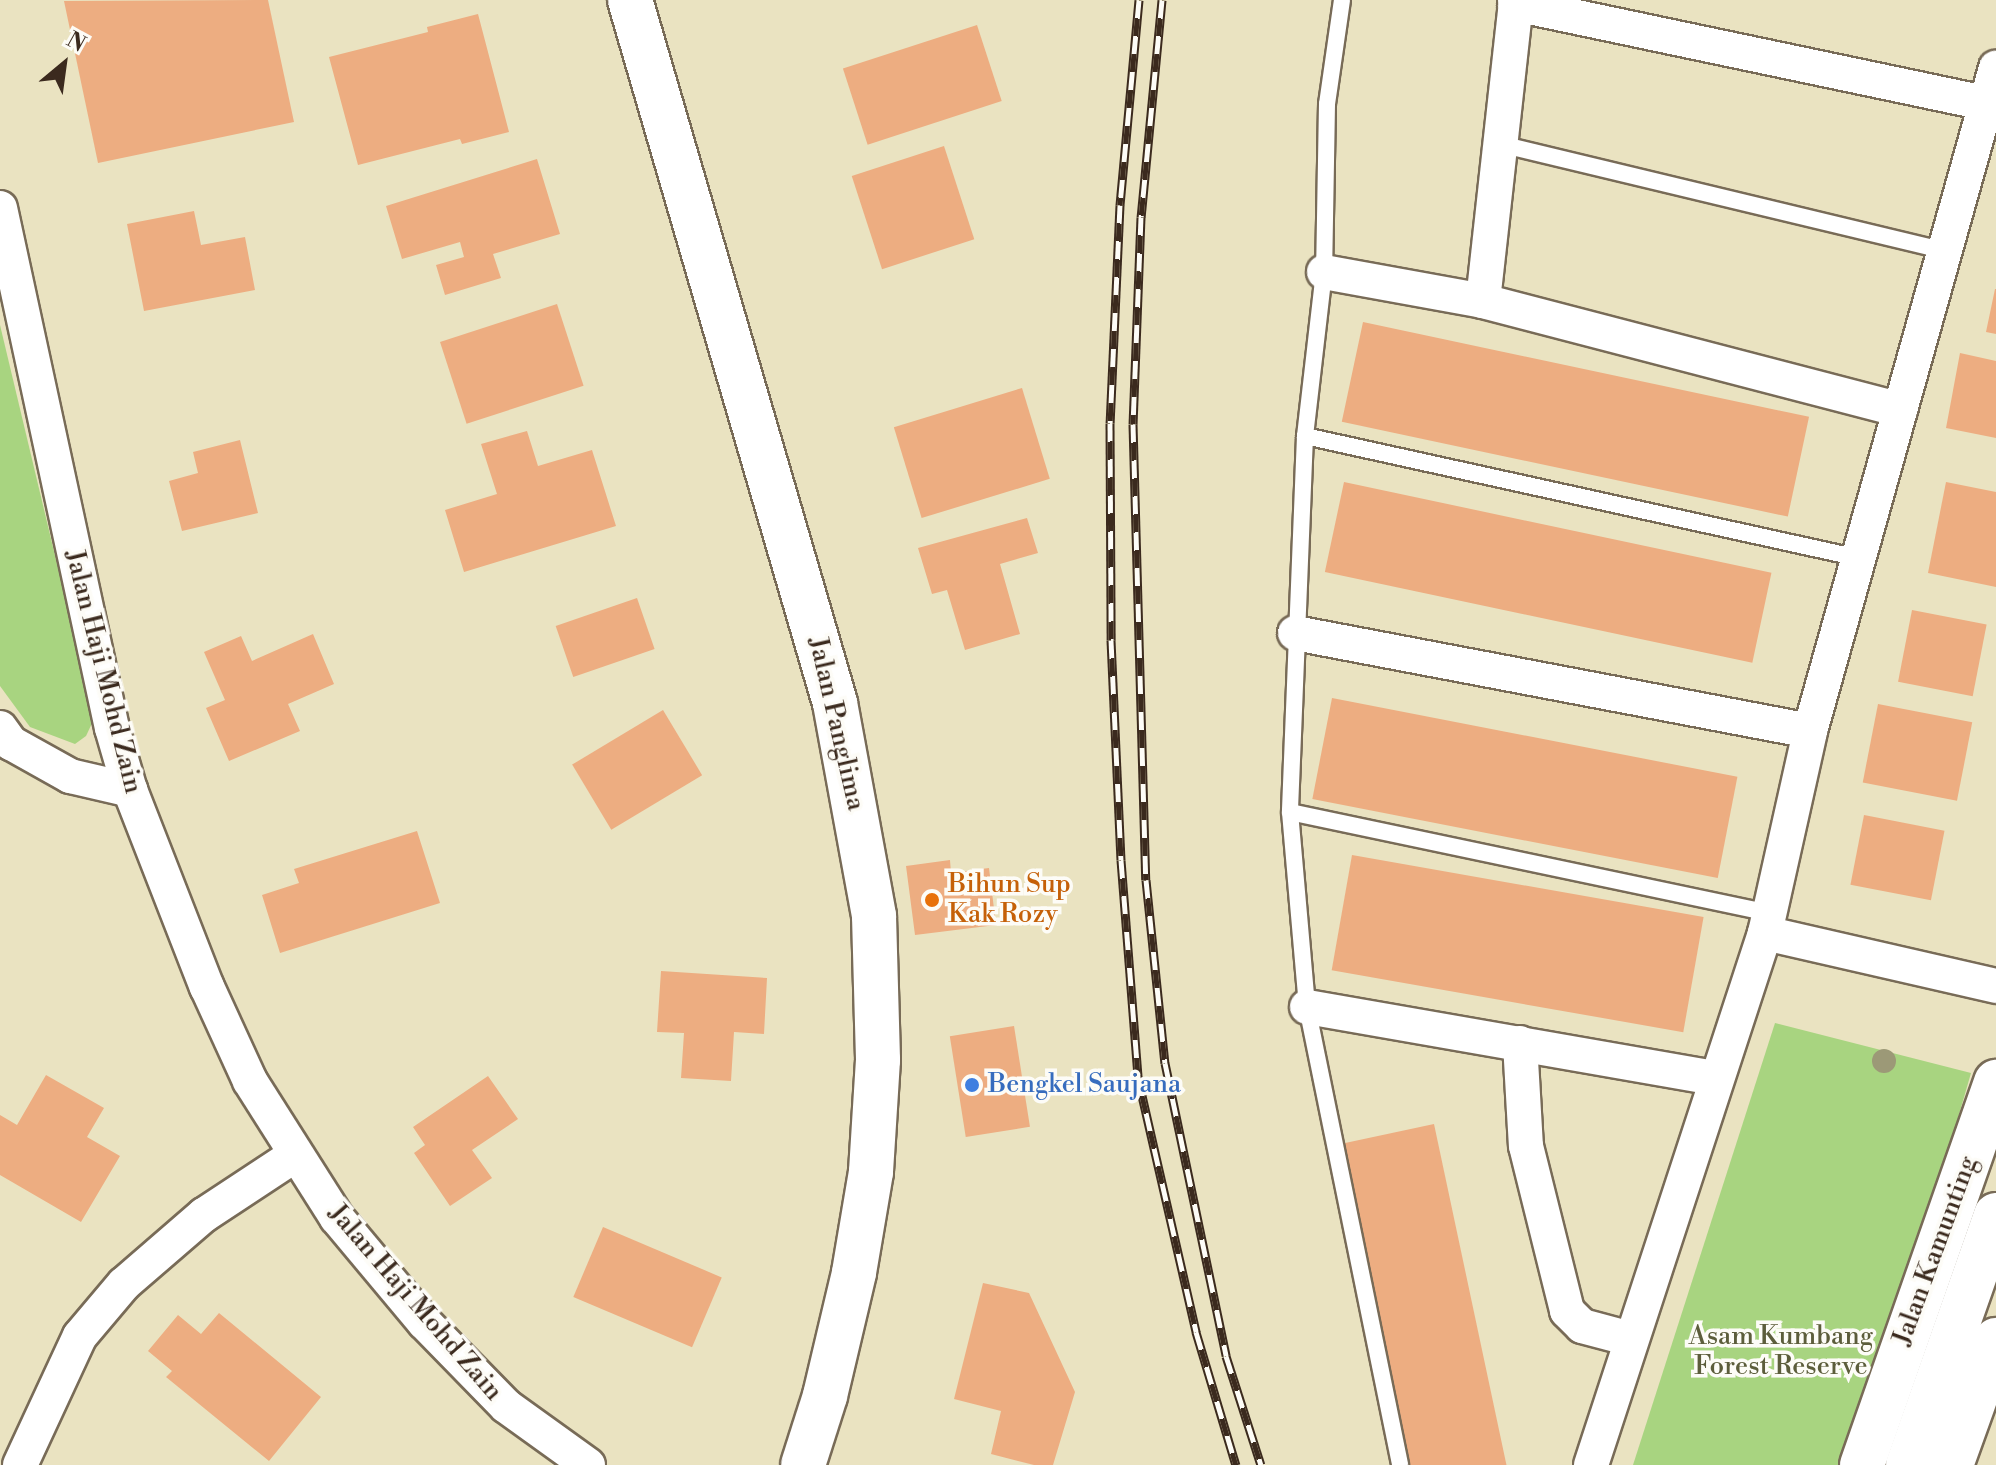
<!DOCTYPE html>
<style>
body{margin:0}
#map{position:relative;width:1996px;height:1465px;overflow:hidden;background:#eae3c1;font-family:"Libre Bodoni",serif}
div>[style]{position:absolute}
.green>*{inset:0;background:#a8d480}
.building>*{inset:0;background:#edad81;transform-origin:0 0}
.roads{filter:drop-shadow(2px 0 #786b57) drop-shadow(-2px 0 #786b57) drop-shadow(0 2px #786b57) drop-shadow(0 -2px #786b57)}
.service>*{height:16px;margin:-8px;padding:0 8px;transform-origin:8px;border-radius:8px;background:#fff}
.minor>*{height:34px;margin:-17px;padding:0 17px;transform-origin:17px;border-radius:17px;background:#fff}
.secondary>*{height:44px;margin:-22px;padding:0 22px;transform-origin:22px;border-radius:22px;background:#fff}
.rail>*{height:9px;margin-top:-4.5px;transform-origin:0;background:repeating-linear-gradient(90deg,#fdfcf7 0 18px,#3b2a1e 0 36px);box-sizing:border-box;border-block:2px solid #3b2a1e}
.trees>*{width:24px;height:24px;margin:-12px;border-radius:50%;background:#9c9977}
.dots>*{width:22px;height:22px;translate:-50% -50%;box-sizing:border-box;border:4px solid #fdfcf7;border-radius:50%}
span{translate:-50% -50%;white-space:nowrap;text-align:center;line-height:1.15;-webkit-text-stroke:7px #fdfcf7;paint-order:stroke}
.street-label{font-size:26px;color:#3b2a1e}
.food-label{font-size:26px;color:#c56008}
.left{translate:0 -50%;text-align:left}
.shop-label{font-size:26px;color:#366cbe}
.park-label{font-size:26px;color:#5c5d3b}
.north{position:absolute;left:24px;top:24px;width:80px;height:80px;-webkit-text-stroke:6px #fdfcf7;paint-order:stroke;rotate:29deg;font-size:22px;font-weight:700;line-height:32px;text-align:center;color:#3b2a1e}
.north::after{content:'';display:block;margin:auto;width:28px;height:36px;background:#3b2a1e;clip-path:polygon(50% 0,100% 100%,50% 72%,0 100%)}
</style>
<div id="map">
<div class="green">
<i style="clip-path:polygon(0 325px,94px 719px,86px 736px,75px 744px,30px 727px,0 686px)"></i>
<i style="clip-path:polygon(1775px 1023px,1971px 1073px,1858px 1465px,1633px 1465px)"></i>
</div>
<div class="building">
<i style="clip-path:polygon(268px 0,294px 122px,98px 163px,64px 1px)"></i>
<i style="clip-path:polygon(478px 14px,509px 132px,462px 144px,460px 139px,358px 165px,329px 57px,428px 32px,427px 27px)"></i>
<i style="left:977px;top:25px;width:80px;height:141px;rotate:72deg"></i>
<i style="left:944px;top:146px;width:98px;height:97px;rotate:72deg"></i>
<i style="clip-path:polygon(537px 159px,560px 234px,493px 254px,501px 278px,445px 295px,436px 265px,464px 257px,460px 242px,402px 259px,386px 206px)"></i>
<i style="clip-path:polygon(194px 211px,201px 245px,245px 237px,255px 290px,144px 311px,127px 224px)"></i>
<i style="clip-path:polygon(1995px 289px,1996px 289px,1996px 334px,1986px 332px)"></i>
<i style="left:557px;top:304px;width:86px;height:123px;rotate:72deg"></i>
<i style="left:1363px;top:322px;width:456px;height:102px;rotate:12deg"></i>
<i style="clip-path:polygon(1960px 353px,1996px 361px,1996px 438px,1946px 428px)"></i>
<i style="left:1022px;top:388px;width:95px;height:134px;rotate:73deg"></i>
<i style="clip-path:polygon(527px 431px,538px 466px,592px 450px,616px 526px,464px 572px,445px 510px,497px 494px,481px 444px)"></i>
<i style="clip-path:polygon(240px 440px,258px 513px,182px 531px,169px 481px,198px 473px,193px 452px)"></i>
<i style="left:1344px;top:482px;width:437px;height:92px;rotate:12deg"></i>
<i style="clip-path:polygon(1946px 482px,1996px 492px,1996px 587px,1928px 573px)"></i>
<i style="clip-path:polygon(1027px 518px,1038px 553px,1000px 564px,1020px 634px,965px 650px,947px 590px,932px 594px,918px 548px)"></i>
<i style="left:637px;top:598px;width:54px;height:86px;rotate:71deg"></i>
<i style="left:1912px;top:610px;width:76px;height:73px;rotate:11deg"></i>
<i style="clip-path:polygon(313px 634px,334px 684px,288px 704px,300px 731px,229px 761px,206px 708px,225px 700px,204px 652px,241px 636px,252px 661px)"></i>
<i style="left:1332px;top:698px;width:413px;height:103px;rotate:11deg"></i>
<i style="left:1878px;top:704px;width:96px;height:80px;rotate:11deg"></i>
<i style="left:663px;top:710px;width:76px;height:106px;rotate:59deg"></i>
<i style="left:1864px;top:815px;width:82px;height:71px;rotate:11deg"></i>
<i style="clip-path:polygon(417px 831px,440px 903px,280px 953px,262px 895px,299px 883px,294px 869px)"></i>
<i style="left:1352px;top:855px;width:357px;height:117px;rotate:10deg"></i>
<i style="clip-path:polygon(950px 860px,951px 873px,989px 868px,996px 925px,915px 935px,906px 866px)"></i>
<i style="clip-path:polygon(661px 971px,767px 978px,764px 1034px,734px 1032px,731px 1081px,681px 1078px,684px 1033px,657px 1032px)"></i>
<i style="left:1014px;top:1026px;width:102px;height:65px;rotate:81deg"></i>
<i style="clip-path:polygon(46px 1075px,104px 1108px,87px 1137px,120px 1156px,81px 1222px,0 1175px,0 1115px,17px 1125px)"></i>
<i style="clip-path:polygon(488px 1076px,518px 1119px,472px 1150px,492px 1178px,450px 1206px,414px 1153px,425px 1145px,413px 1127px)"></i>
<i style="left:1434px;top:1124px;width:349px;height:98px;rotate:78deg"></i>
<i style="left:603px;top:1227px;width:129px;height:76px;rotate:23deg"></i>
<i style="clip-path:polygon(983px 1283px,1029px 1293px,1075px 1392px,1053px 1465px,1034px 1465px,991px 1454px,1001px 1411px,954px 1399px)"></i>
<i style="clip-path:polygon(219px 1313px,321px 1397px,269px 1461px,166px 1377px,172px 1371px,148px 1351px,178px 1315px,201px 1334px)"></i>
</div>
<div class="roads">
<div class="service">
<i style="left:1342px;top:0;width:105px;rotate:98.2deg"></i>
<i style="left:1327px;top:104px;width:168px;rotate:91deg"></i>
<i style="left:1324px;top:272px;width:165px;rotate:96.6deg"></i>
<i style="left:1305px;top:436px;width:376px;rotate:92.3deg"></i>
<i style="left:1290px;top:812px;width:196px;rotate:85deg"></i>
<i style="left:1307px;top:1007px;width:467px;rotate:78.5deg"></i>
<i style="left:1500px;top:144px;width:458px;rotate:13.5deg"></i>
<i style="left:1305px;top:436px;width:567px;rotate:12.42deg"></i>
<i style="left:1290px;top:812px;width:490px;rotate:11.9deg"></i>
</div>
<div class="minor">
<i style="left:1515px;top:4px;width:481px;rotate:11.9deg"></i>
<i style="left:0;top:208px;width:532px;rotate:77.85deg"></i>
<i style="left:112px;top:728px;width:65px;rotate:73.8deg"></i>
<i style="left:130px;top:790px;width:212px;rotate:68.7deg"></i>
<i style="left:207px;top:987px;width:103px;rotate:65.4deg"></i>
<i style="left:250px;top:1081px;width:162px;rotate:57.6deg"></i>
<i style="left:337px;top:1218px;width:136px;rotate:50.1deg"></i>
<i style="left:424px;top:1322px;width:117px;rotate:45.7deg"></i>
<i style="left:506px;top:1406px;width:101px;rotate:35.7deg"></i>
<i style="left:1324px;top:272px;width:162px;rotate:10.3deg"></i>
<i style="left:1483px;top:301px;width:431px;rotate:14.6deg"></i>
<i style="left:1483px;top:301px;width:303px;rotate:-83.7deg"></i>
<i style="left:1295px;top:633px;width:524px;rotate:10.77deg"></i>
<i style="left:0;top:728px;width:19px;rotate:54deg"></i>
<i style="left:11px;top:743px;width:68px;rotate:29.2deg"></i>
<i style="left:70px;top:776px;width:62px;rotate:13.1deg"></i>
<i style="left:1765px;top:933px;width:237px;rotate:12.9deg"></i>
<i style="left:1307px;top:1007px;width:414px;rotate:9.9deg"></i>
<i style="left:1520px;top:1043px;width:103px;rotate:86.7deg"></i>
<i style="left:1526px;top:1146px;width:170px;rotate:76deg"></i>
<i style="left:1567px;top:1311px;width:21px;rotate:45deg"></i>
<i style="left:1582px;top:1326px;width:51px;rotate:14.9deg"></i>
<i style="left:20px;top:1465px;width:142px;rotate:-65.1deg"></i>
<i style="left:80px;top:1336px;width:68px;rotate:-49.8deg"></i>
<i style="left:124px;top:1284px;width:106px;rotate:-40.8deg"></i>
<i style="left:204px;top:1215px;width:109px;rotate:-33.4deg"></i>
<i style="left:1591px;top:1465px;width:560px;rotate:-71.89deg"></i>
<i style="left:1765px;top:933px;width:207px;rotate:-77.4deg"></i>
<i style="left:1810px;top:731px;width:689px;rotate:-74.33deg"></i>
</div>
<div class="secondary">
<i style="left:630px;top:0;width:732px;rotate:73.74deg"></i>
<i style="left:835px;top:703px;width:217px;rotate:79.6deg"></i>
<i style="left:874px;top:916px;width:144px;rotate:88.4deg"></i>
<i style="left:878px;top:1060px;width:112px;rotate:93.6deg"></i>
<i style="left:871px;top:1172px;width:102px;rotate:99.6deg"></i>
<i style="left:854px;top:1273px;width:126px;rotate:103.3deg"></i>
<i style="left:825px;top:1396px;width:72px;rotate:107.7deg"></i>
<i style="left:1862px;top:1465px;width:406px;rotate:-70.7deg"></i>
<i style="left:1908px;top:1465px;width:265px;rotate:-70.6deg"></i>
<i style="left:1951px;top:1465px;width:133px;rotate:-70.2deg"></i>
</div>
</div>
<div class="rail">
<i style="left:1139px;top:0;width:206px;rotate:95.3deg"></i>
<i style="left:1120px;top:205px;width:218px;rotate:92.6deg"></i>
<i style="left:1110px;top:423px;width:217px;rotate:89.7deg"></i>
<i style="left:1111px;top:640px;width:220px;rotate:87.4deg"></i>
<i style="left:1121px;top:860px;width:219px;rotate:85.5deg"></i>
<i style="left:1138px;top:1078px;width:261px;rotate:77.1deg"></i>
<i style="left:1196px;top:1332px;width:139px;rotate:73.3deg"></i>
<i style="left:1162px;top:0;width:218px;rotate:95.5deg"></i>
<i style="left:1141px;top:217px;width:207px;rotate:92.2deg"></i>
<i style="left:1133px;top:424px;width:456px;rotate:88.4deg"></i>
<i style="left:1146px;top:880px;width:184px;rotate:84.1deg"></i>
<i style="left:1165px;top:1063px;width:299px;rotate:78.2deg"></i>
<i style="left:1226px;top:1356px;width:114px;rotate:72.2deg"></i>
</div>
<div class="trees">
<i style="left:1884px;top:1061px"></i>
</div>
<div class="dots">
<i style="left:932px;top:900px;background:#e8710a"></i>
<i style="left:972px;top:1085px;background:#3f7fe0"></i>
</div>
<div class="street-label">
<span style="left:103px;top:672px;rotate:76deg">Jalan Haji Mohd Zain</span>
<span style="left:836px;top:724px;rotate:77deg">Jalan Panglima</span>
<span style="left:1936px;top:1251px;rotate:-70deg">Jalan Kamunting</span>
<span style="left:415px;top:1303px;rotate:49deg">Jalan Haji Mohd Zain</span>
</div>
<div class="food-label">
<span class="left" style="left:948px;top:900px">Bihun Sup<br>Kak Rozy</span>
</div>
<div class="shop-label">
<span class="left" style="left:988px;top:1085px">Bengkel Saujana</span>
</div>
<div class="park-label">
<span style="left:1781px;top:1352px">Asam Kumbang<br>Forest Reserve</span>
</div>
<div class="north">N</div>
</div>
